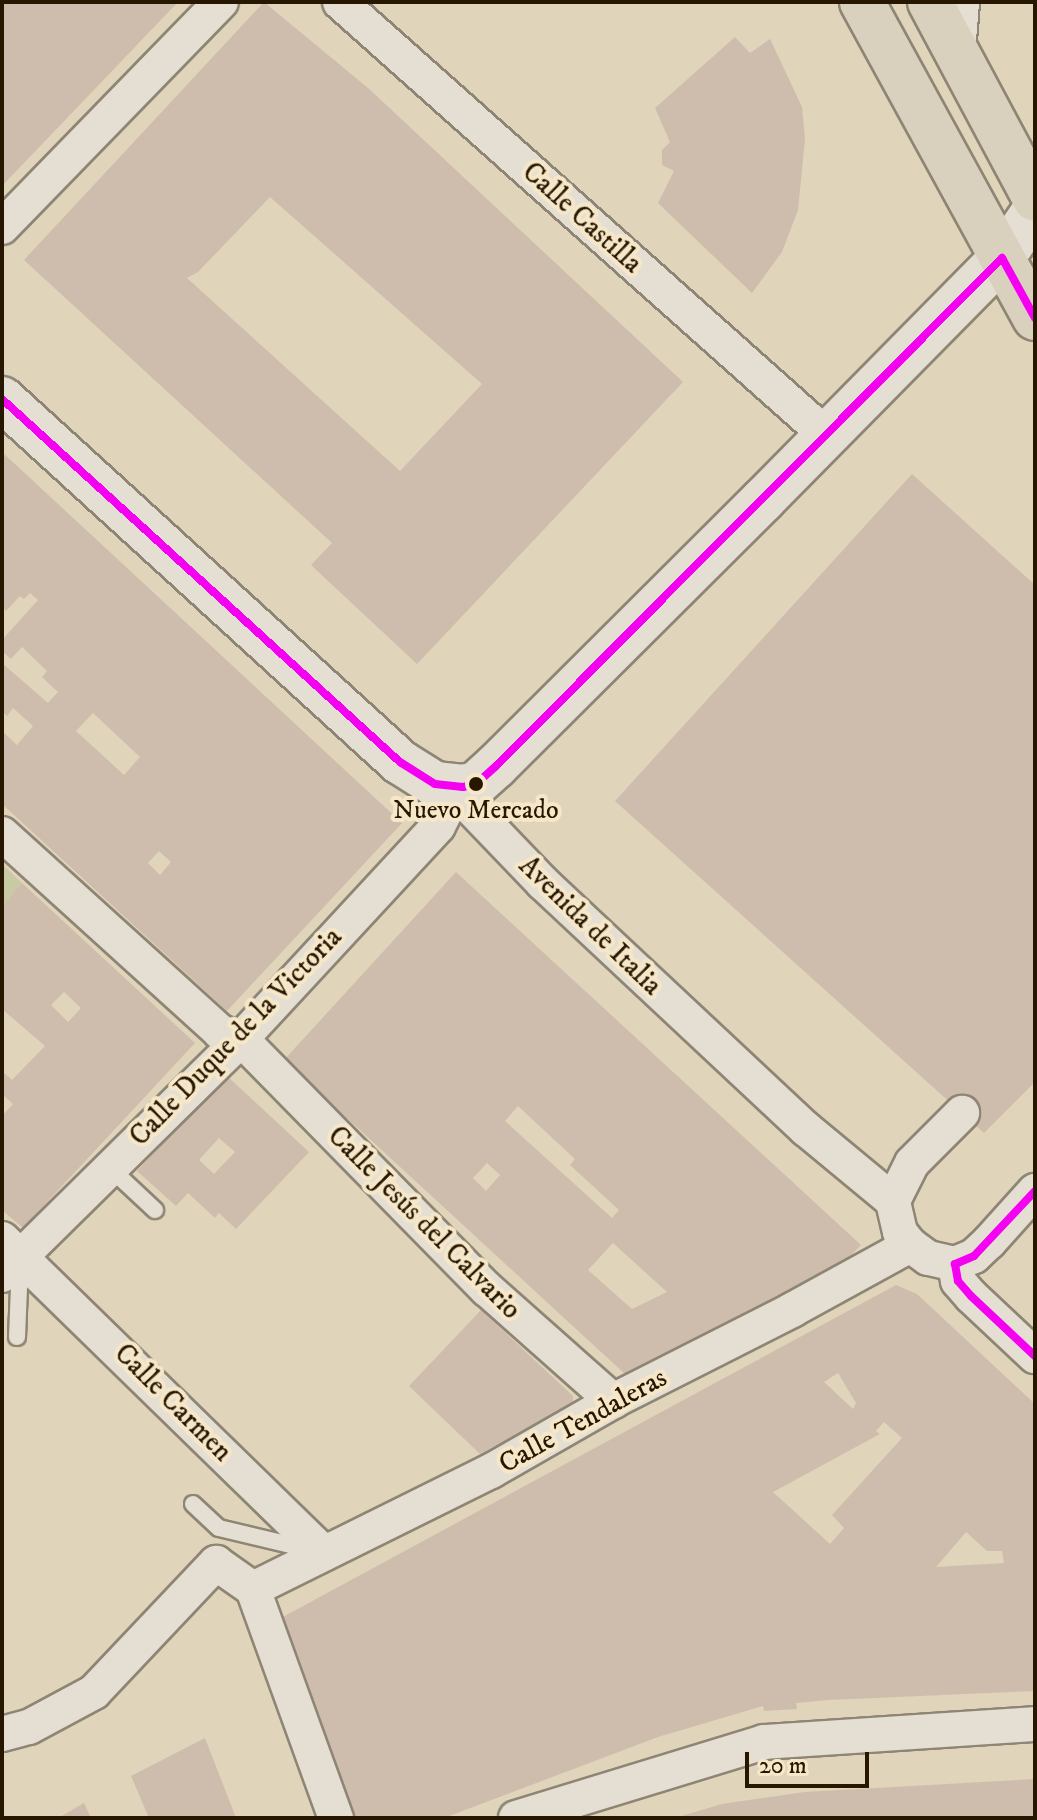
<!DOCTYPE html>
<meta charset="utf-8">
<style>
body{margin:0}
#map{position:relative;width:1037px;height:1820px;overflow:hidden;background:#e0d4ba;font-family:"IM FELL DW Pica",serif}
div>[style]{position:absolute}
.green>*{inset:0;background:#c7caa2}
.building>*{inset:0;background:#cebdac}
.roads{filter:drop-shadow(2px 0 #8e8574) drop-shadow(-2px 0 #8e8574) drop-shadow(0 2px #8e8574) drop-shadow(0 -2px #8e8574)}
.lane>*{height:16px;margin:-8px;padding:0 8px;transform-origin:8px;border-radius:8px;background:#e5dfd3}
.street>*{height:34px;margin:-17px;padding:0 17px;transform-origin:17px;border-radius:17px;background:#e5dfd3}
.secondary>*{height:44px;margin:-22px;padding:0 22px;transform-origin:22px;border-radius:22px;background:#e5dfd3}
.primary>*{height:44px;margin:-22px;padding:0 22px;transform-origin:22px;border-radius:22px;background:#d9d0be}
.bus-1>*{height:8px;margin:-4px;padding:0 4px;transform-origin:4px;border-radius:4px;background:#f401f2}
.dots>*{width:22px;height:22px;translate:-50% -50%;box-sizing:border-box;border:4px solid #f5e7c8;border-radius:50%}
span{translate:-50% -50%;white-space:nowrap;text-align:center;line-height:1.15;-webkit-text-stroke:8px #f5e7c8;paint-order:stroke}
.bus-label{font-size:26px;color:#271701}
.street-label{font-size:28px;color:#271701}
.frame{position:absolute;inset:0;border:4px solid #271701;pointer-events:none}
.scale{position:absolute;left:745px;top:1752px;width:124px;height:36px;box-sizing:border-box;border:4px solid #271701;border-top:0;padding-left:10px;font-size:24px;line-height:28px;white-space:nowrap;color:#271701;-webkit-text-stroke:6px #f5e7c8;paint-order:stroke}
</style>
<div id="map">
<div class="green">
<i style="clip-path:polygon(2px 864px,22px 883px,2px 906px)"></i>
</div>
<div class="building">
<i style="clip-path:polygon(2px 2px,178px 2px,2px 186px)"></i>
<i style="clip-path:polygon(evenodd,264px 2px,368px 88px,683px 382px,417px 664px,311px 565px,332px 543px,24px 260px,264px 2px,270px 197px,482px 384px,400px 471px,187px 278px,198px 272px,270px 197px)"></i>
<i style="clip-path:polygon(735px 37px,750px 53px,770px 39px,802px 107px,805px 139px,798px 210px,782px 252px,752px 293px,658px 203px,674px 171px,662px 165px,662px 150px,670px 142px,655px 108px)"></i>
<i style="clip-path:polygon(evenodd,2px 452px,402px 823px,227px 1011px,2px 804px,2px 731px,17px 745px,33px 726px,13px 708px,7px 716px,2px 711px,2px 663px,48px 703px,58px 692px,42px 677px,47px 671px,22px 647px,11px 659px,2px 651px,2px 640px,38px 600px,30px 593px,24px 599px,20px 596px,6px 611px,2px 606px,2px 452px,93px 713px,140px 757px,124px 775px,76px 731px,93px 713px,2px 452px,159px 851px,171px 862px,160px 875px,148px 863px,159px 851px)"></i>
<i style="clip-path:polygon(912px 474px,1035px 585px,1035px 1082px,984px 1133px,615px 801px)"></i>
<i style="clip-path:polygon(evenodd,456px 872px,861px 1245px,837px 1269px,626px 1375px,284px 1060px,456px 872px,518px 1106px,575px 1159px,570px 1165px,619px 1210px,612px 1218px,505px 1121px,518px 1106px,456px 872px,487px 1163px,500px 1175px,486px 1191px,473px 1178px,487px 1163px,456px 872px,613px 1243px,667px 1292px,632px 1309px,588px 1270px,613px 1243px)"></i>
<i style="clip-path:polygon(evenodd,22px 883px,195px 1043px,23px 1228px,2px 1210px,2px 1116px,13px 1104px,2px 1094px,2px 1071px,12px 1080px,45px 1046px,2px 1009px,2px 906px,22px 883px,64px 992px,81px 1008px,68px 1022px,51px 1005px,64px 992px)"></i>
<i style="clip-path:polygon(evenodd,226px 1075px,309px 1152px,236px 1229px,219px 1213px,215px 1218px,188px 1193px,176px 1206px,137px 1171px,226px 1075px,219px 1138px,235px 1152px,214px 1174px,199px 1160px,219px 1138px)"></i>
<i style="clip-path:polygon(evenodd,896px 1285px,917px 1294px,1035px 1404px,1035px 1691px,828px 1700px,796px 1703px,797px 1709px,764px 1711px,763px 1706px,658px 1737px,444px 1818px,356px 1818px,281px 1618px,896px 1285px,838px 1373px,856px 1403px,853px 1409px,824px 1382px,838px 1373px,896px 1285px,884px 1422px,902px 1438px,832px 1515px,844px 1528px,830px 1544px,773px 1492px,880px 1434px,876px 1431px,884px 1422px,896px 1285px,966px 1532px,987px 1551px,1002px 1551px,1004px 1563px,936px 1567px,966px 1532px)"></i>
<i style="clip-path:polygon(481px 1310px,573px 1396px,573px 1405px,480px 1454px,409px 1386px)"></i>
<i style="clip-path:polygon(205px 1738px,236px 1818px,149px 1818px,131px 1776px)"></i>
<i style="clip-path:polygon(1035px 1779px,1035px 1818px,678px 1817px,722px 1804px,804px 1792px)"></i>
<i style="clip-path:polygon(84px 1803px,91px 1818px,58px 1818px)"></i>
</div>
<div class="roads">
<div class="lane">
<i style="left:109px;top:1167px;width:63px;rotate:43.1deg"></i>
<i style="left:17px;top:1337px;width:75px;rotate:-87.7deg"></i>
<i style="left:193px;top:1504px;width:35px;rotate:43deg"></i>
<i style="left:219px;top:1528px;width:95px;rotate:13.4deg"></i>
</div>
<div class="street">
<i style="left:340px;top:2px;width:649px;rotate:41.69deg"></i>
<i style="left:958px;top:53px;width:51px;rotate:-85.5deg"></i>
<i style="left:2px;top:227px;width:314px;rotate:-45.8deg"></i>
<i style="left:450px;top:786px;width:134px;rotate:46.2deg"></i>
<i style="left:543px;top:883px;width:360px;rotate:43.1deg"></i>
<i style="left:806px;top:1129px;width:113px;rotate:39.6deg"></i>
<i style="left:2px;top:834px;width:294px;rotate:42.2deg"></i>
<i style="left:220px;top:1032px;width:22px;rotate:18deg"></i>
<i style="left:241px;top:1039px;width:351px;rotate:45.5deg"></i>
<i style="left:487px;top:1289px;width:169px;rotate:41.6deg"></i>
<i style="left:2px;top:1239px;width:450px;rotate:44.3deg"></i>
<i style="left:955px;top:1264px;width:28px;rotate:-167deg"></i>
<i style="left:928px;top:1258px;width:22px;rotate:-144deg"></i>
<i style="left:910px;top:1245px;width:16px;rotate:-128deg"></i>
<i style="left:900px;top:1232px;width:32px;rotate:-103deg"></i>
<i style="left:893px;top:1201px;width:42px;rotate:-63.4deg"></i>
<i style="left:912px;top:1163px;width:71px;rotate:-45deg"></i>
<i style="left:955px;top:1264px;width:17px;rotate:80deg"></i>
<i style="left:958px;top:1281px;width:20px;rotate:49deg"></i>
<i style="left:971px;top:1296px;width:88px;rotate:43.2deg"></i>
<i style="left:955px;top:1264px;width:21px;rotate:-23deg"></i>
<i style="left:974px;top:1256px;width:21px;rotate:-43deg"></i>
<i style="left:989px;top:1242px;width:69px;rotate:-48deg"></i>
<i style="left:2px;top:1275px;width:336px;rotate:-44.6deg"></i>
<i style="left:241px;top:1039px;width:290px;rotate:-47.2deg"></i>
<i style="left:438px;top:826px;width:25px;rotate:-63deg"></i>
<i style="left:449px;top:804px;width:18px;rotate:-87deg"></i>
<i style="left:253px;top:1589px;width:266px;rotate:-26.4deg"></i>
<i style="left:491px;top:1471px;width:141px;rotate:-29.8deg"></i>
<i style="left:613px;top:1401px;width:201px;rotate:-26.9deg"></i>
<i style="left:792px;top:1310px;width:135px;rotate:-28.8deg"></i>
<i style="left:253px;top:1589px;width:244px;rotate:70.1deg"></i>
<i style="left:2px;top:1734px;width:28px;rotate:-15deg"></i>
<i style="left:29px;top:1727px;width:74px;rotate:-28.3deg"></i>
<i style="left:94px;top:1692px;width:178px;rotate:-46.6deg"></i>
<i style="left:216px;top:1563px;width:45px;rotate:35.1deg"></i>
<i style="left:516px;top:1818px;width:259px;rotate:-17deg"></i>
<i style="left:764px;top:1742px;width:272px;rotate:-3.8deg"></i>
</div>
<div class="secondary">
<i style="left:2px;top:399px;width:539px;rotate:42.37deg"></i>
<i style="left:400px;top:762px;width:41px;rotate:32.2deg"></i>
<i style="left:435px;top:784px;width:28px;rotate:6deg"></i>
<i style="left:463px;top:787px;width:13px;rotate:-13deg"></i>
<i style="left:476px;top:784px;width:27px;rotate:-42deg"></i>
<i style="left:496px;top:766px;width:377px;rotate:-44.9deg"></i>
<i style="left:763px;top:500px;width:340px;rotate:-45.4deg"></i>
<i style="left:1002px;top:258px;width:58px;rotate:-55.5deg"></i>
</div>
<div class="primary">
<i style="left:862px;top:2px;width:360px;rotate:61.3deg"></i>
<i style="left:930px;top:2px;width:223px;rotate:61.9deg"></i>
</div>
</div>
<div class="bus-1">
<i style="left:2px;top:399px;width:539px;rotate:42.37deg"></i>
<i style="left:400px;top:762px;width:41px;rotate:32.2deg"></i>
<i style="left:435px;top:784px;width:28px;rotate:6deg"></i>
<i style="left:463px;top:787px;width:13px;rotate:-13deg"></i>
<i style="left:476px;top:784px;width:27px;rotate:-42deg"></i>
<i style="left:496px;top:766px;width:717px;rotate:-45.11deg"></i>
<i style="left:1002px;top:258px;width:68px;rotate:61.2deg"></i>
<i style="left:1035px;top:1191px;width:89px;rotate:133.2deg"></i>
<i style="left:974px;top:1256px;width:21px;rotate:157deg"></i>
<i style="left:955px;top:1264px;width:17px;rotate:80deg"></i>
<i style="left:958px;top:1281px;width:20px;rotate:49deg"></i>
<i style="left:971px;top:1296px;width:88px;rotate:43.2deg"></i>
</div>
<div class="dots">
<i style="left:476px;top:784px;background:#271701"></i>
</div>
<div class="bus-label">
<span style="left:476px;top:811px">Nuevo Mercado</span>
</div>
<div class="street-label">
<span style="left:582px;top:218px;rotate:42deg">Calle Castilla</span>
<span style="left:590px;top:926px;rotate:44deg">Avenida de Italia</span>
<span style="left:236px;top:1037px;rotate:-46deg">Calle Duque de la Victoria</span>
<span style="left:424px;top:1223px;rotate:45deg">Calle Jesús del Calvario</span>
<span style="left:173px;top:1403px;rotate:45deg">Calle Carmen</span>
<span style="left:583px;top:1421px;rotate:-29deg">Calle Tendaleras</span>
</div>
<div class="frame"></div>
<div class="scale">20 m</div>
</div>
